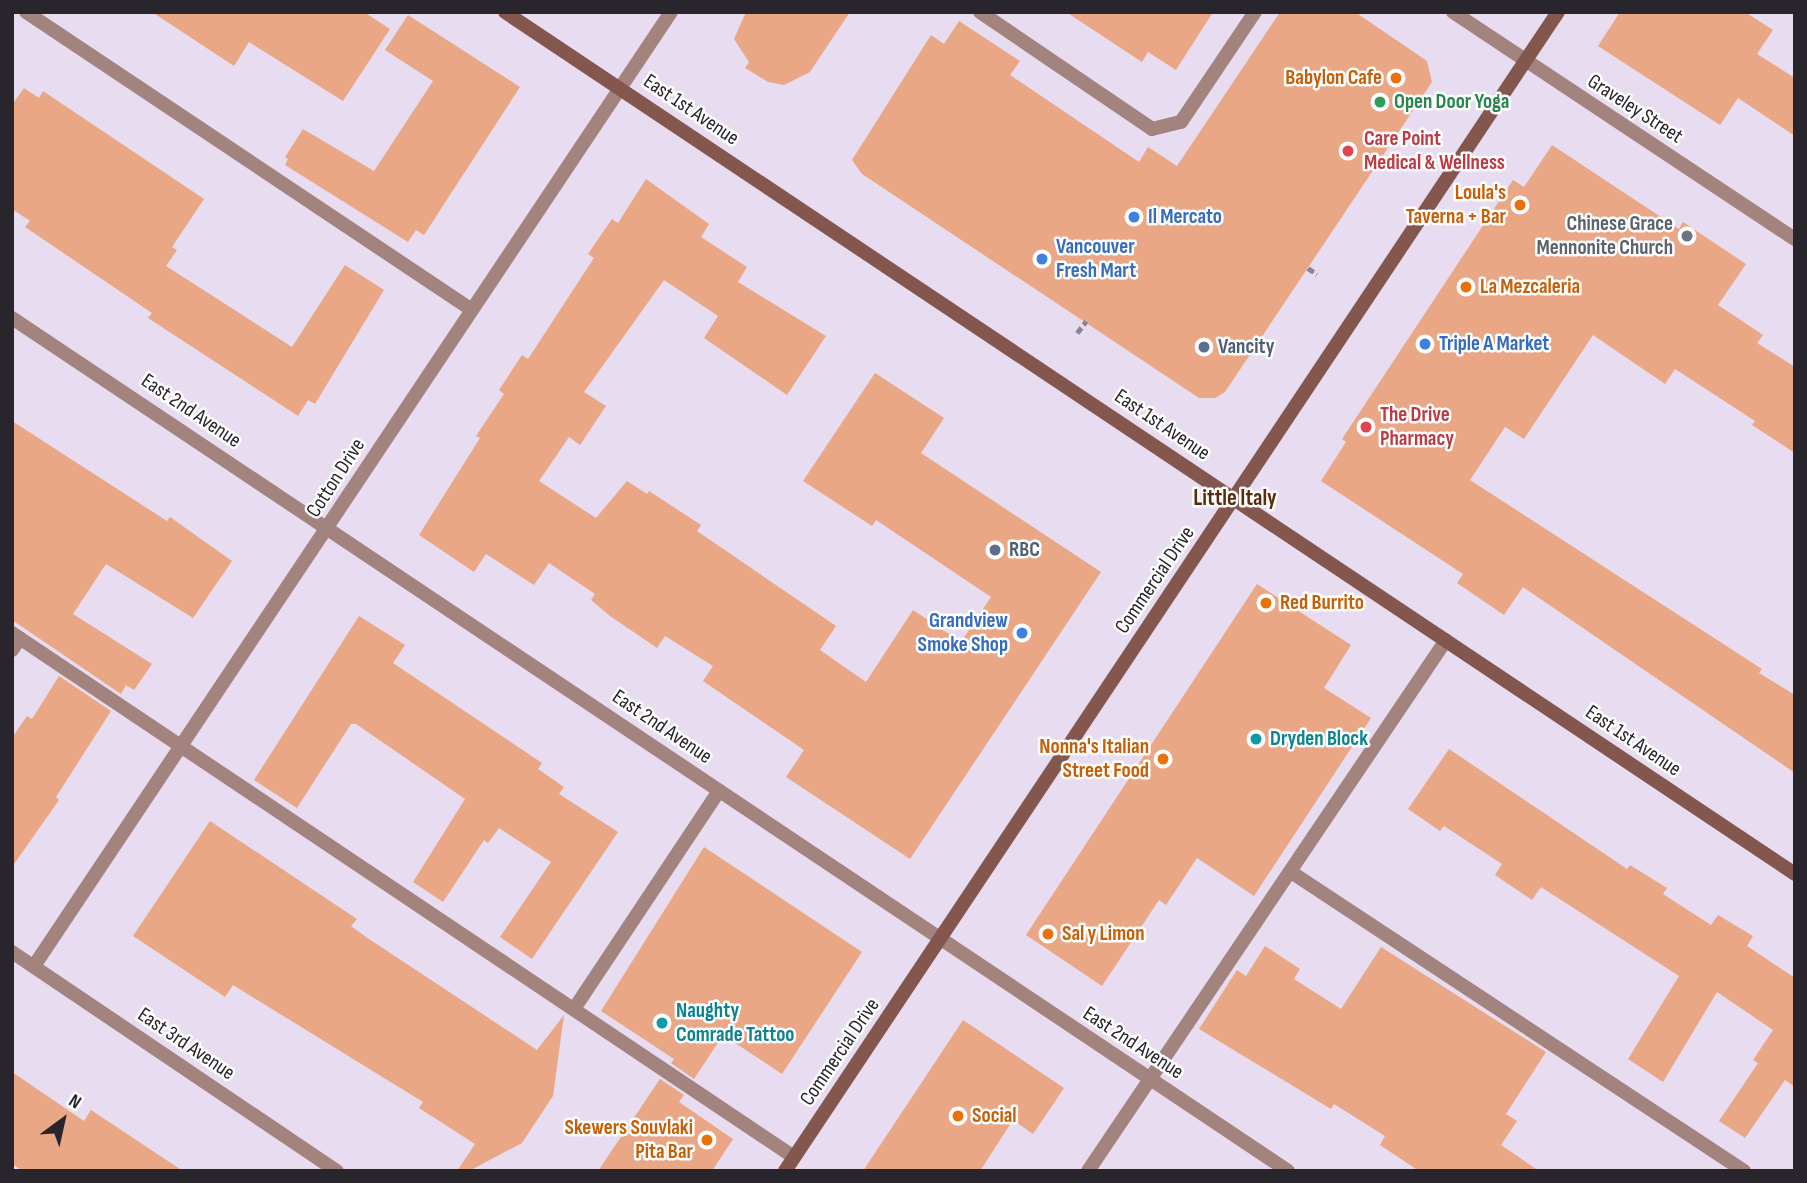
<!DOCTYPE html>
<style>
body{margin:0}
#map{position:relative;width:1807px;height:1183px;overflow:hidden;background:#e7dcf0;font-family:"Sofia Sans Condensed",sans-serif}
div>[style]{position:absolute}
.building>*{inset:0;background:#e9a786}
.path>*{height:4.5px;margin-top:-2.25px;transform-origin:0;background:repeating-linear-gradient(90deg,#8d8593 0 7px,transparent 0 10.5px)}
.lane>*{height:14px;margin:-7px;padding:0 7px;transform-origin:7px;border-radius:7px;background:#a3837d}
.street>*{height:14px;margin:-7px;padding:0 7px;transform-origin:7px;border-radius:7px;background:#a3837d}
.secondary>*{height:14px;margin:-7px;padding:0 7px;transform-origin:7px;border-radius:7px;background:#83564e}
.dots>*{width:19px;height:19px;translate:-50% -50%;box-sizing:border-box;border:4px solid #fff;border-radius:50%}
span{translate:-50% -50%;white-space:nowrap;text-align:center;line-height:1.15;-webkit-text-stroke:5px #fff;paint-order:stroke}
.food-label{font-size:21px;color:#c56008;font-weight:700}
.right{translate:-100% -50%;text-align:right}
.left{translate:0 -50%;text-align:left}
.leisure-label{font-size:21px;color:#27864d;font-weight:700}
.street-label{font-size:21px;color:#29252c}
.health-label{font-size:21px;color:#be3a42;font-weight:700}
.shop-label{font-size:21px;color:#366cbe;font-weight:700}
.worship-label{font-size:21px;color:#5b616d;font-weight:700}
.service-label{font-size:21px;color:#4e5e75;font-weight:700}
.culture-label{font-size:21px;color:#0d838f;font-weight:700}
.neighbourhood-label{font-size:23px;color:#592b0a;font-weight:700}
.frame{position:absolute;inset:0;border:14px solid #29252c;pointer-events:none}
.north{position:absolute;left:28px;top:1085px;width:70px;height:70px;-webkit-text-stroke:5px #fff;paint-order:stroke;rotate:33deg;font-size:19px;font-weight:700;line-height:28px;text-align:center;color:#29252c}
.north::after{content:'';display:block;margin:auto;width:24px;height:32px;background:#29252c;clip-path:polygon(50% 0,100% 100%,50% 72%,0 100%)}
</style>
<div id="map">
<div class="building">
<i style="clip-path:polygon(152px 12px,364px 12px,390px 29px,343px 101px,249px 42px,234px 66px)"></i>
<i style="clip-path:polygon(746px 12px,850px 12px,810px 72px,784px 85px,768px 82px,745px 68px,749px 62px,734px 39px)"></i>
<i style="clip-path:polygon(1066px 12px,1213px 12px,1176px 70px,1148px 52px,1142px 62px)"></i>
<i style="clip-path:polygon(1280px 12px,1355px 12px,1427px 61px,1432px 82px,1225px 392px,1215px 398px,1199px 398px,862px 174px,852px 160px,931px 35px,944px 44px,959px 21px,1020px 61px,1010px 75px,1139px 162px,1148px 147px,1177px 166px)"></i>
<i style="clip-path:polygon(1620px 12px,1745px 12px,1773px 30px,1757px 54px,1795px 78px,1795px 136px,1738px 98px,1720px 125px,1598px 46px)"></i>
<i style="clip-path:polygon(408px 15px,520px 87px,424px 235px,416px 230px,408px 242px,285px 165px,288px 159px,285px 157px,303px 129px,374px 171px,433px 81px,385px 50px)"></i>
<i style="clip-path:polygon(24px 88px,39px 98px,43px 91px,204px 199px,172px 247px,177px 250px,166px 266px,292px 347px,345px 265px,384px 290px,315px 404px,308px 400px,298px 416px,148px 318px,152px 313px,25px 227px,30px 221px,12px 209px,12px 105px)"></i>
<i style="clip-path:polygon(1552px 145px,1679px 229px,1683px 222px,1746px 264px,1718px 305px,1763px 335px,1757px 343px,1795px 367px,1795px 453px,1752px 425px,1755px 421px,1675px 369px,1665px 384px,1593px 335px,1524px 439px,1505px 427px,1470px 480px,1762px 669px,1759px 673px,1795px 695px,1795px 773px,1523px 587px,1504px 615px,1457px 583px,1463px 574px,1321px 481px,1346px 442px,1342px 439px,1513px 180px,1524px 187px)"></i>
<i style="clip-path:polygon(646px 179px,709px 224px,701px 237px,747px 267px,738px 282px,826px 336px,787px 395px,704px 338px,718px 316px,664px 280px,584px 392px,606px 406px,580px 445px,569px 437px,539px 481px,596px 518px,627px 481px,647px 494px,649px 491px,701px 525px,697px 531px,836px 626px,820px 650px,866px 682px,913px 610px,961px 642px,991px 597px,876px 520px,872px 526px,803px 481px,875px 373px,944px 418px,921px 453px,1101px 572px,910px 859px,786px 777px,804px 750px,703px 681px,713px 666px,665px 636px,657px 648px,610px 616px,591px 600px,595px 594px,549px 563px,534px 585px,486px 554px,474px 572px,419px 535px,480px 438px,476px 436px,504px 394px,499px 390px,522px 355px,528px 359px,594px 258px,588px 254px,612px 219px,618px 223px)"></i>
<i style="clip-path:polygon(12px 421px,167px 521px,170px 517px,232px 561px,193px 618px,106px 564px,73px 614px,152px 664px,134px 690px,126px 685px,121px 694px,12px 620px)"></i>
<i style="clip-path:polygon(1257px 584px,1351px 645px,1324px 688px,1371px 718px,1254px 896px,1197px 858px,1166px 905px,1159px 900px,1102px 986px,1026px 935px)"></i>
<i style="clip-path:polygon(359px 616px,405px 645px,393px 663px,542px 763px,538px 769px,564px 787px,559px 794px,618px 832px,532px 959px,500px 937px,551px 862px,499px 828px,488px 843px,484px 840px,443px 902px,413px 882px,465px 799px,356px 724px,351px 724px,297px 808px,254px 780px)"></i>
<i style="clip-path:polygon(59px 676px,111px 711px,56px 797px,59px 800px,12px 867px,12px 738px,27px 716px,32px 719px)"></i>
<i style="clip-path:polygon(1449px 749px,1627px 869px,1630px 865px,1667px 888px,1663px 894px,1711px 925px,1718px 915px,1753px 936px,1747px 946px,1795px 978px,1795px 1087px,1785px 1080px,1745px 1138px,1719px 1121px,1758px 1063px,1753px 1060px,1773px 1030px,1717px 992px,1663px 1082px,1628px 1059px,1679px 976px,1541px 887px,1532px 900px,1495px 875px,1502px 864px,1444px 826px,1440px 831px,1408px 809px)"></i>
<i style="clip-path:polygon(210px 821px,357px 919px,351px 926px,366px 937px,537px 1050px,564px 1015px,553px 1096px,522px 1143px,469px 1171px,457px 1171px,475px 1144px,419px 1108px,423px 1102px,233px 985px,225px 997px,133px 936px)"></i>
<i style="clip-path:polygon(704px 847px,862px 952px,782px 1074px,723px 1035px,694px 1079px,671px 1063px,674px 1059px,601px 1011px)"></i>
<i style="clip-path:polygon(1265px 946px,1300px 969px,1294px 979px,1341px 1009px,1381px 947px,1546px 1052px,1506px 1114px,1517px 1121px,1501px 1145px,1539px 1171px,1419px 1171px,1380px 1145px,1385px 1136px,1334px 1104px,1331px 1109px,1199px 1029px,1237px 970px,1246px 976px)"></i>
<i style="clip-path:polygon(963px 1020px,1064px 1088px,1033px 1134px,1013px 1120px,980px 1171px,863px 1171px)"></i>
<i style="clip-path:polygon(12px 1072px,84px 1121px,91px 1110px,183px 1171px,23px 1171px,12px 1164px)"></i>
<i style="clip-path:polygon(660px 1079px,684px 1095px,679px 1102px,733px 1139px,712px 1171px,598px 1171px)"></i>
</div>
<div class="path">
<i style="left:1308px;top:268px;width:11px;rotate:34deg"></i>
<i style="left:1077px;top:333px;width:15px;rotate:-53deg"></i>
</div>
<div class="lane">
<i style="left:26px;top:12px;width:536px;rotate:33.75deg"></i>
<i style="left:980px;top:12px;width:208px;rotate:34.2deg"></i>
<i style="left:1152px;top:129px;width:30px;rotate:-14deg"></i>
<i style="left:1181px;top:122px;width:133px;rotate:-56.1deg"></i>
<i style="left:12px;top:633px;width:941px;rotate:33.83deg"></i>
<i style="left:12px;top:650px;width:14px;rotate:-56deg"></i>
<i style="left:1291px;top:872px;width:543px;rotate:33.43deg"></i>
<i style="left:574px;top:1009px;width:262px;rotate:-56.4deg"></i>
<i style="left:1088px;top:1171px;width:640px;rotate:-56.01deg"></i>
</div>
<div class="street">
<i style="left:1453px;top:12px;width:410px;rotate:33.6deg"></i>
<i style="left:12px;top:318px;width:1535px;rotate:33.76deg"></i>
<i style="left:12px;top:952px;width:392px;rotate:34deg"></i>
<i style="left:34px;top:966px;width:1147px;rotate:-56.27deg"></i>
</div>
<div class="secondary">
<i style="left:505px;top:12px;width:1551px;rotate:33.75deg"></i>
<i style="left:785px;top:1171px;width:1393px;rotate:-56.3deg"></i>
</div>
<div class="dots">
<i style="left:1396px;top:78px;background:#e8710a"></i>
<i style="left:1380px;top:102px;background:#2e9e5b"></i>
<i style="left:1348px;top:151px;background:#e0444e"></i>
<i style="left:1520px;top:205px;background:#e8710a"></i>
<i style="left:1134px;top:217px;background:#3f7fe0"></i>
<i style="left:1687px;top:236px;background:#6b7280"></i>
<i style="left:1042px;top:259px;background:#3f7fe0"></i>
<i style="left:1466px;top:287px;background:#e8710a"></i>
<i style="left:1425px;top:344px;background:#3f7fe0"></i>
<i style="left:1204px;top:347px;background:#5c6f8a"></i>
<i style="left:1366px;top:427px;background:#e0444e"></i>
<i style="left:995px;top:550px;background:#5c6f8a"></i>
<i style="left:1266px;top:603px;background:#e8710a"></i>
<i style="left:1022px;top:633px;background:#3f7fe0"></i>
<i style="left:1256px;top:739px;background:#0f9aa8"></i>
<i style="left:1163px;top:759px;background:#e8710a"></i>
<i style="left:1048px;top:934px;background:#e8710a"></i>
<i style="left:662px;top:1023px;background:#0f9aa8"></i>
<i style="left:958px;top:1116px;background:#e8710a"></i>
<i style="left:707px;top:1140px;background:#e8710a"></i>
</div>
<div class="food-label">
<span class="right" style="left:1382px;top:78px">Babylon Cafe</span>
<span class="right" style="left:1506px;top:205px">Loula's<br>Taverna + Bar</span>
<span class="left" style="left:1480px;top:287px">La Mezcaleria</span>
<span class="left" style="left:1280px;top:603px">Red Burrito</span>
<span class="right" style="left:1149px;top:759px">Nonna's Italian<br>Street Food</span>
<span class="left" style="left:1062px;top:934px">Sal y Limon</span>
<span class="left" style="left:972px;top:1116px">Social</span>
<span class="right" style="left:693px;top:1140px">Skewers Souvlaki<br>Pita Bar</span>
</div>
<div class="leisure-label">
<span class="left" style="left:1394px;top:102px">Open Door Yoga</span>
</div>
<div class="street-label">
<span style="left:1635px;top:109px;rotate:33deg">Graveley Street</span>
<span style="left:691px;top:110px;rotate:34deg">East 1st Avenue</span>
<span style="left:191px;top:411px;rotate:34deg">East 2nd Avenue</span>
<span style="left:1162px;top:425px;rotate:34deg">East 1st Avenue</span>
<span style="left:336px;top:478px;rotate:-57deg">Cotton Drive</span>
<span style="left:1155px;top:580px;rotate:-56deg">Commercial Drive</span>
<span style="left:662px;top:727px;rotate:34deg">East 2nd Avenue</span>
<span style="left:1633px;top:741px;rotate:34deg">East 1st Avenue</span>
<span style="left:1133px;top:1043px;rotate:33deg">East 2nd Avenue</span>
<span style="left:186px;top:1044px;rotate:34deg">East 3rd Avenue</span>
<span style="left:840px;top:1052px;rotate:-56deg">Commercial Drive</span>
</div>
<div class="health-label">
<span class="left" style="left:1364px;top:151px">Care Point<br>Medical &amp; Wellness</span>
<span class="left" style="left:1380px;top:427px">The Drive<br>Pharmacy</span>
</div>
<div class="shop-label">
<span class="left" style="left:1148px;top:217px">Il Mercato</span>
<span class="left" style="left:1056px;top:259px">Vancouver<br>Fresh Mart</span>
<span class="left" style="left:1439px;top:344px">Triple A Market</span>
<span class="right" style="left:1008px;top:633px">Grandview<br>Smoke Shop</span>
</div>
<div class="worship-label">
<span class="right" style="left:1673px;top:236px">Chinese Grace<br>Mennonite Church</span>
</div>
<div class="service-label">
<span class="left" style="left:1218px;top:347px">Vancity</span>
<span class="left" style="left:1009px;top:550px">RBC</span>
</div>
<div class="culture-label">
<span class="left" style="left:1270px;top:739px">Dryden Block</span>
<span class="left" style="left:676px;top:1023px">Naughty<br>Comrade Tattoo</span>
</div>
<div class="neighbourhood-label">
<span style="left:1235px;top:498px">Little Italy</span>
</div>
<div class="frame"></div>
<div class="north">N</div>
</div>
